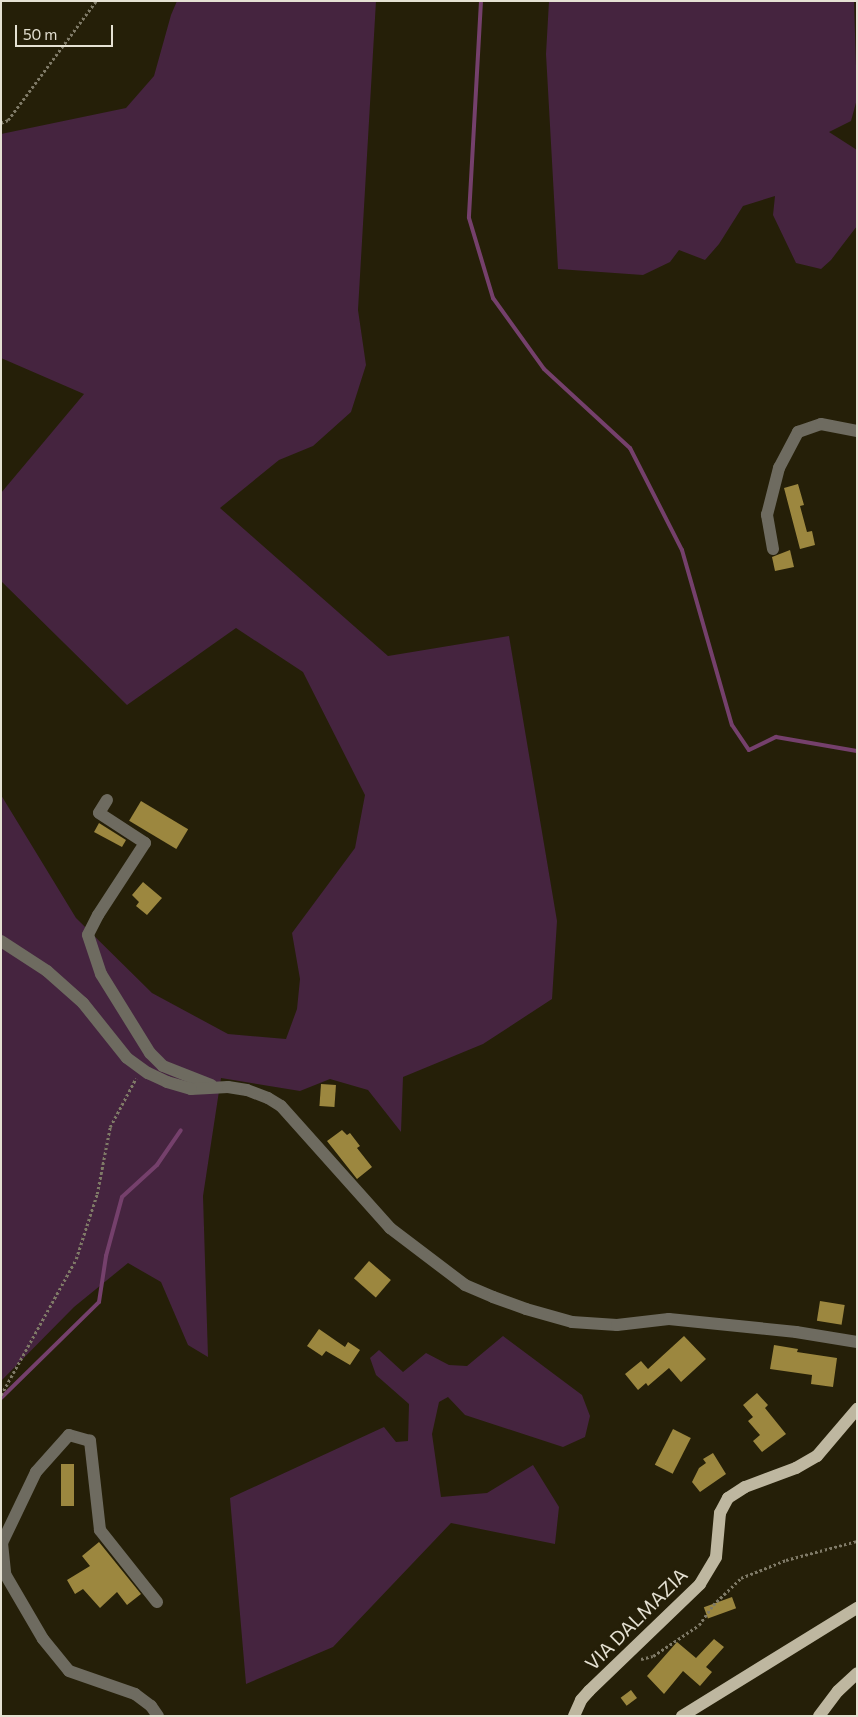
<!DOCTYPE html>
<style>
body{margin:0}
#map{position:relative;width:858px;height:1717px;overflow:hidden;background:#251f08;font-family:Commissioner,sans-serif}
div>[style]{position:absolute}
.green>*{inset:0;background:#45243f}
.stream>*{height:4px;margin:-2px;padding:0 2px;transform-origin:2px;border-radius:2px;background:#75406c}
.building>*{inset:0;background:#9c873f;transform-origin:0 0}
.path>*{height:2.5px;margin-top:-1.25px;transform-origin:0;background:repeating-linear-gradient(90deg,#7f7a67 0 2.5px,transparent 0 5px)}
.minor>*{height:12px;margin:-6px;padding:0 6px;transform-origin:6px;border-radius:6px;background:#6e6b60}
.major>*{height:12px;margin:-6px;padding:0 6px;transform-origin:6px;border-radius:6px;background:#beb7a0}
.minor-bridge>*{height:12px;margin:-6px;padding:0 6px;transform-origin:6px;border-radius:6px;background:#6e6b60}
span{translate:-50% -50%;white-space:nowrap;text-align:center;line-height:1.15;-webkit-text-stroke:5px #251f08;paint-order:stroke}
.street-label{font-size:19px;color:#e5e1d3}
.frame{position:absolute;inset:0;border:2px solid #e5e1d3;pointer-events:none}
.scale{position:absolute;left:15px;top:25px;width:98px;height:22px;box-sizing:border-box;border:2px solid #e5e1d3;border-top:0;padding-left:6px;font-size:15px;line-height:18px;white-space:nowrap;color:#e5e1d3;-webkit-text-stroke:4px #251f08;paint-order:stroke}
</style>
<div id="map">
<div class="green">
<i style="clip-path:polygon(177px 1px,376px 1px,358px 310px,366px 365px,351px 412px,313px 446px,279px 460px,220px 508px,388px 656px,509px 636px,557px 921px,552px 999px,483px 1044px,403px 1077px,401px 1132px,368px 1090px,330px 1079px,300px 1091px,221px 1078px,203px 1196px,208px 1357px,188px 1345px,161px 1282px,128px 1263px,74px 1307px,1px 1381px,1px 795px,76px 918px,152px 993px,228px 1034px,286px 1039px,297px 1009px,300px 979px,292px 933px,355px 848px,365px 795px,303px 672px,236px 628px,127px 705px,1px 581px,1px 493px,84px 394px,1px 358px,1px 134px,126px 108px,154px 76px,171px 15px)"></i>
<i style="clip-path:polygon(549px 1px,854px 1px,857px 99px,851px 121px,829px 132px,857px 150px,857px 226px,831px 260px,821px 269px,796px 263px,773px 215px,775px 196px,743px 206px,719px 244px,705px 260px,679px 250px,670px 262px,643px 275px,558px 269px,546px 54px)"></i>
<i style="clip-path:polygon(503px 1336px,582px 1395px,590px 1416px,585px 1437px,563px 1447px,465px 1415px,448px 1397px,439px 1402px,432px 1434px,441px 1497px,487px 1493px,533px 1465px,559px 1507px,555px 1544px,451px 1523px,333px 1647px,246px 1684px,230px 1498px,384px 1427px,396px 1442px,408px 1441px,409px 1404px,376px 1375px,370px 1358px,379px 1350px,403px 1372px,426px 1353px,449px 1365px,467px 1366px)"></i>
</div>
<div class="stream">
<i style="left:481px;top:1px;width:217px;rotate:93.2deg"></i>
<i style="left:469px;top:218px;width:84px;rotate:73.3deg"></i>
<i style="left:493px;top:298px;width:87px;rotate:54.3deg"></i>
<i style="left:544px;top:369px;width:117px;rotate:42.6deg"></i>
<i style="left:630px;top:448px;width:114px;rotate:63deg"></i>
<i style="left:682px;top:550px;width:182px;rotate:74.1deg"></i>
<i style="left:732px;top:725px;width:30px;rotate:56deg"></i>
<i style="left:749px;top:750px;width:30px;rotate:-26deg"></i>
<i style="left:776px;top:737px;width:82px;rotate:9.8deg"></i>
<i style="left:1px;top:1398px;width:137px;rotate:-44.4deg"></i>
<i style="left:99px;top:1302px;width:47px;rotate:-81.3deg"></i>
<i style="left:106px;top:1256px;width:61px;rotate:-74.8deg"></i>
<i style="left:122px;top:1197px;width:47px;rotate:-42.4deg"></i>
<i style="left:157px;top:1165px;width:42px;rotate:-55.6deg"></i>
</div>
<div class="building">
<i style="clip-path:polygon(798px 484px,804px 505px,800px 506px,807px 532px,812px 531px,815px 545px,800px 549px,784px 488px)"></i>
<i style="clip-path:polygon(790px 550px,794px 567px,775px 571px,772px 557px)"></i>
<i style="left:141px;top:801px;width:55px;height:23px;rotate:31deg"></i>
<i style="clip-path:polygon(99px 823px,126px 840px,122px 847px,94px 832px)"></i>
<i style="clip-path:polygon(143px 882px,162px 898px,147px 915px,136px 906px,139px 902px,132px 895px)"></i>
<i style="left:321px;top:1084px;width:15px;height:22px;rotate:4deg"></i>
<i style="clip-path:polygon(342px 1130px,347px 1135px,350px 1133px,360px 1146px,357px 1148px,372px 1167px,357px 1179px,327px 1141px)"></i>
<i style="left:369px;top:1261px;width:29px;height:23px;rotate:41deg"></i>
<i style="left:820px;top:1301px;width:25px;height:20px;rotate:9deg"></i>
<i style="clip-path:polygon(319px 1329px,345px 1347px,348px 1342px,360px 1350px,350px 1365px,326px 1351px,322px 1356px,307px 1346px)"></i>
<i style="clip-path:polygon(684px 1336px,706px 1359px,681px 1382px,669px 1368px,648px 1386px,646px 1383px,638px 1390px,625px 1374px,641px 1361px,648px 1369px)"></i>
<i style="clip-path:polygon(774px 1345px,798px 1349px,797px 1352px,837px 1358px,833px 1387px,811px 1384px,812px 1375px,770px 1369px)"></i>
<i style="clip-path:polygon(757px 1393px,768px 1405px,765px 1408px,786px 1434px,762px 1452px,753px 1441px,760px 1435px,748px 1421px,753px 1417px,743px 1405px)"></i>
<i style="left:673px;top:1429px;width:20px;height:40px;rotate:27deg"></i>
<i style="clip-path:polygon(713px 1453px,726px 1474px,700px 1492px,692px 1482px,699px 1468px,706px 1463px,703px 1459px)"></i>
<i style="left:74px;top:1464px;width:42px;height:13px;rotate:90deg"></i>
<i style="clip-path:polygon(99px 1542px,141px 1594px,127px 1605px,117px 1592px,100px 1608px,83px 1589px,75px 1594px,67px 1580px,90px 1566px,82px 1556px)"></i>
<i style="left:732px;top:1597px;width:12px;height:30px;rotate:70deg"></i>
<i style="clip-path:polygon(714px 1639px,724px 1647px,706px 1667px,712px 1672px,700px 1686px,683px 1671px,664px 1694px,647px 1676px,677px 1642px,696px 1658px)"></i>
<i style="left:631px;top:1690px;width:10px;height:13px;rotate:53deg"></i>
</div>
<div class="path">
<i style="left:1px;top:123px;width:8px;rotate:-23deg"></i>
<i style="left:8px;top:120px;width:148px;rotate:-53.5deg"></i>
<i style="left:1px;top:1395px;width:155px;rotate:-61.1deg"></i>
<i style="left:76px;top:1259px;width:68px;rotate:-72.1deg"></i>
<i style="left:97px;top:1194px;width:68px;rotate:-79deg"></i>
<i style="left:110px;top:1127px;width:55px;rotate:-62deg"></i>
<i style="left:641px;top:1659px;width:12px;rotate:-14deg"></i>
<i style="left:653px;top:1656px;width:55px;rotate:-34deg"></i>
<i style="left:699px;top:1625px;width:24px;rotate:-55deg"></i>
<i style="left:713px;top:1605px;width:39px;rotate:-44deg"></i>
<i style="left:741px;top:1578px;width:48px;rotate:-21.8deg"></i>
<i style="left:786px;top:1560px;width:73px;rotate:-15deg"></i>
</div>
<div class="minor">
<i style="left:773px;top:549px;width:35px;rotate:-100deg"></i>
<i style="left:767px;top:515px;width:49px;rotate:-75.7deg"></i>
<i style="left:779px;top:468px;width:41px;rotate:-62.2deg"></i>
<i style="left:798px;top:432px;width:24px;rotate:-19deg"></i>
<i style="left:821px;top:424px;width:37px;rotate:11deg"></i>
<i style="left:107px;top:800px;width:15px;rotate:122deg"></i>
<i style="left:99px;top:813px;width:55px;rotate:33.1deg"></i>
<i style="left:145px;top:843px;width:86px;rotate:123.1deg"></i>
<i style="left:98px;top:915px;width:22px;rotate:117deg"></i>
<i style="left:88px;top:935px;width:41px;rotate:71.6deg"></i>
<i style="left:101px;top:974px;width:93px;rotate:58.2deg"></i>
<i style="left:150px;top:1053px;width:18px;rotate:45deg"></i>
<i style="left:163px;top:1066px;width:52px;rotate:21.6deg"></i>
<i style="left:1px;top:941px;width:55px;rotate:33.1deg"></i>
<i style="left:47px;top:971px;width:48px;rotate:41.6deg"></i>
<i style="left:83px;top:1003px;width:70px;rotate:51.3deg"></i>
<i style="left:191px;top:1089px;width:37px;rotate:-3deg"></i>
<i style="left:228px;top:1087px;width:19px;rotate:9deg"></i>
<i style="left:247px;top:1090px;width:22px;rotate:21deg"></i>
<i style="left:268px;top:1098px;width:15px;rotate:32deg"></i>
<i style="left:281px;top:1106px;width:164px;rotate:48.2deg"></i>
<i style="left:390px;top:1228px;width:94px;rotate:37.2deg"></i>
<i style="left:465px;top:1285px;width:30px;rotate:23deg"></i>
<i style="left:493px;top:1297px;width:35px;rotate:20deg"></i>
<i style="left:526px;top:1309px;width:48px;rotate:15.8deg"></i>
<i style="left:572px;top:1322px;width:45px;rotate:3.8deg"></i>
<i style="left:617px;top:1325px;width:52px;rotate:-6.6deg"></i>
<i style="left:669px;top:1319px;width:128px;rotate:5.8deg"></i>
<i style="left:796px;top:1332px;width:62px;rotate:9.3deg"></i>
<i style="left:157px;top:1602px;width:92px;rotate:-128.4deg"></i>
<i style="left:100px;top:1530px;width:90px;rotate:-96.4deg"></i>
<i style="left:90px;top:1441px;width:22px;rotate:-164deg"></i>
<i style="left:69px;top:1435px;width:50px;rotate:131.7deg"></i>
<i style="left:36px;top:1472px;width:79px;rotate:115.6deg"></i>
<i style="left:2px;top:1543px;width:31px;rotate:84deg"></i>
<i style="left:5px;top:1574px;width:75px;rotate:59.7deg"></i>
<i style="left:43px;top:1639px;width:41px;rotate:50.9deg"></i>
<i style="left:69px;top:1671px;width:70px;rotate:19.2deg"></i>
<i style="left:135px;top:1694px;width:20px;rotate:37deg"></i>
<i style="left:151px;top:1706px;width:12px;rotate:55deg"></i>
</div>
<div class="major">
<i style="left:574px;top:1716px;width:17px;rotate:-66deg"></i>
<i style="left:581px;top:1700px;width:12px;rotate:-48deg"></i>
<i style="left:589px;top:1691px;width:154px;rotate:-43.9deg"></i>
<i style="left:700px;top:1584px;width:31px;rotate:-59deg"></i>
<i style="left:716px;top:1557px;width:44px;rotate:-84.8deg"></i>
<i style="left:720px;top:1513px;width:17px;rotate:-62deg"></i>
<i style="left:728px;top:1498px;width:20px;rotate:-33deg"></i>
<i style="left:745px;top:1487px;width:54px;rotate:-20.4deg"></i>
<i style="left:796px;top:1468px;width:24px;rotate:-30deg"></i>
<i style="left:817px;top:1456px;width:62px;rotate:-49.6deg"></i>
<i style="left:682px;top:1716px;width:206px;rotate:-31.7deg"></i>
<i style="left:819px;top:1716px;width:31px;rotate:-53deg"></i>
<i style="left:838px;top:1691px;width:26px;rotate:-43deg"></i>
</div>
<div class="minor-bridge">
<i style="left:127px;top:1058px;width:26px;rotate:36deg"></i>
<i style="left:148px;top:1073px;width:21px;rotate:25deg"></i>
<i style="left:167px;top:1082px;width:25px;rotate:16deg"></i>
</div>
<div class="street-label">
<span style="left:636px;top:1619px;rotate:-45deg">VIA DALMAZIA</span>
</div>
<div class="frame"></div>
<div class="scale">50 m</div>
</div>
